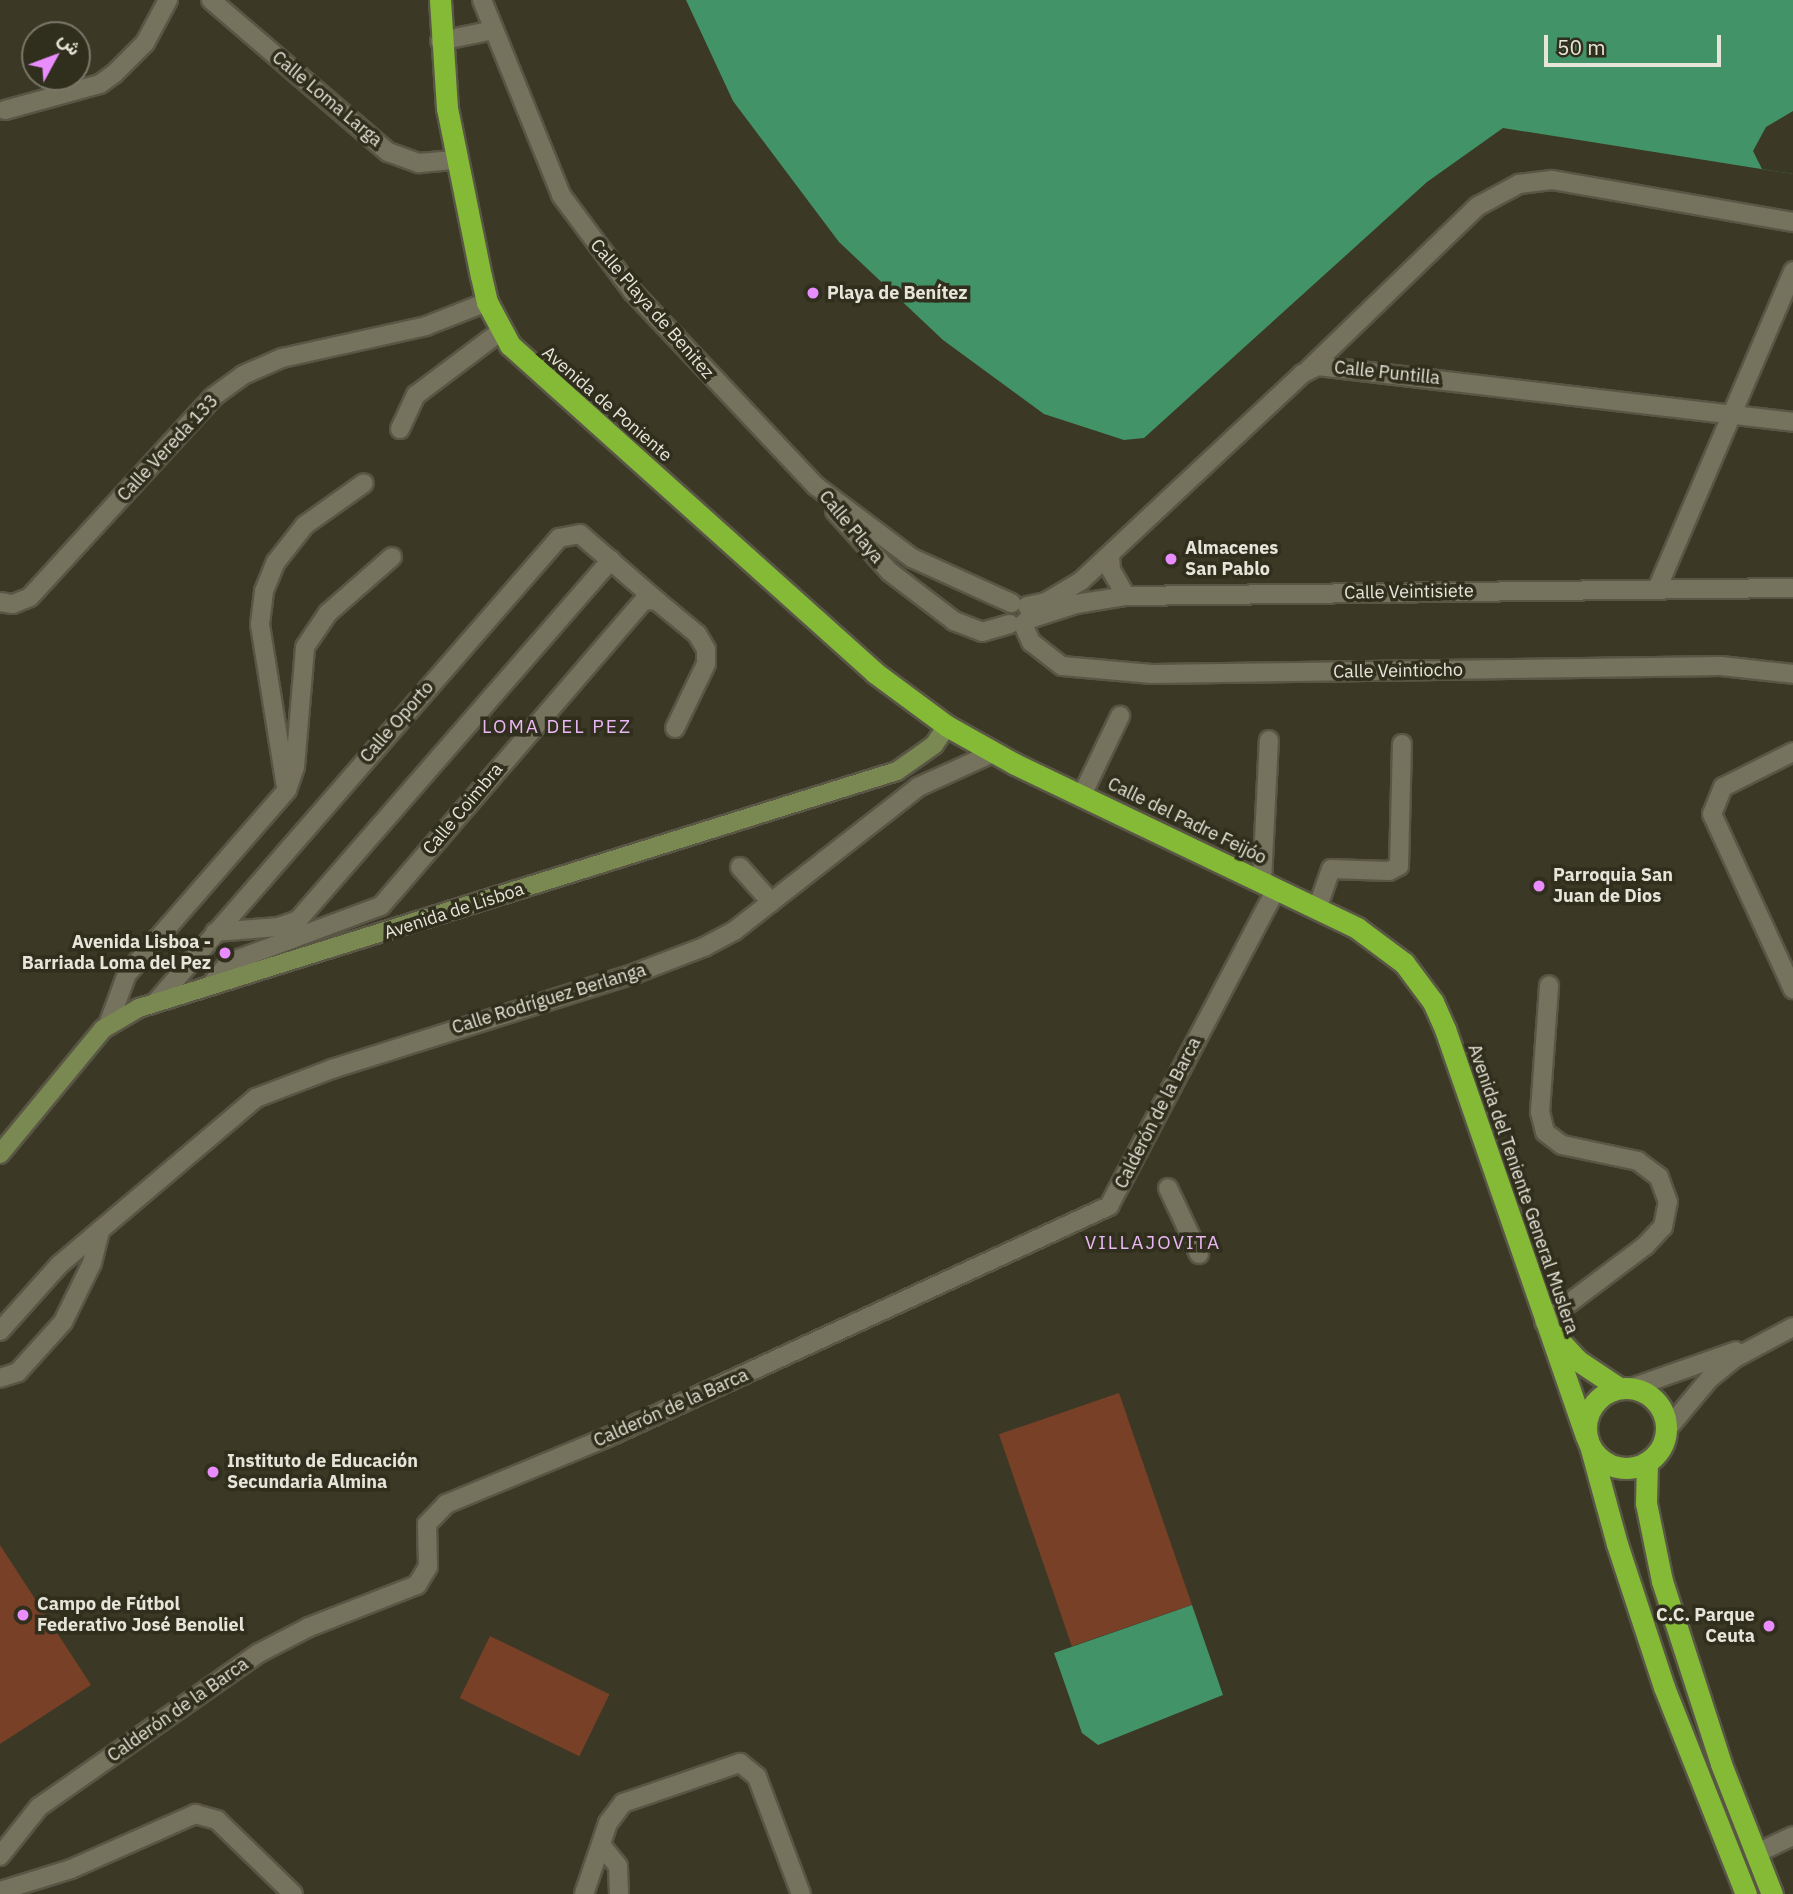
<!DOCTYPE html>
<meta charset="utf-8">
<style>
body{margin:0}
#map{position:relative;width:1793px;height:1894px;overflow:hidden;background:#3b3825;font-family:"IBM Plex Sans",Vazirmatn,sans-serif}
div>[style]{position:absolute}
.green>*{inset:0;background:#784127;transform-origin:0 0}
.water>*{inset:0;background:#439368}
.pier>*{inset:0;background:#3b3825}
.roads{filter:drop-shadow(2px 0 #595646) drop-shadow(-2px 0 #595646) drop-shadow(0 2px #595646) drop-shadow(0 -2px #595646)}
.street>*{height:18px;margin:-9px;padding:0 9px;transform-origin:9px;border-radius:9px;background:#75725d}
.secondary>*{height:18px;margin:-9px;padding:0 9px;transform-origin:9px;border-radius:9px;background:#7a8851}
.highway>*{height:21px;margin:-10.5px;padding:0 10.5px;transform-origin:10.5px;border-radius:10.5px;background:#84ba36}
.highway>.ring{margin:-10.5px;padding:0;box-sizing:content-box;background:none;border:21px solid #84ba36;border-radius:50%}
.dots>*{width:19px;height:19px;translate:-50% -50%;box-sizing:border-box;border:4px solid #302e1c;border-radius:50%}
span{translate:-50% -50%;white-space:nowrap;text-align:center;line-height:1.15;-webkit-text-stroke:7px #302e1c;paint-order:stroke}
.street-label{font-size:18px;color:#e7e5da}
.poi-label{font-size:18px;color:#e7e5da;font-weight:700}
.left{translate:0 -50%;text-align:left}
.right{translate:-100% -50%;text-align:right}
.neighbourhood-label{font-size:19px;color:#eab7f5;letter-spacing:2px}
.north{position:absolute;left:21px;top:21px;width:70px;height:70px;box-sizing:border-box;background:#302e1c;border:2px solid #797768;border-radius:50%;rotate:49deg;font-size:19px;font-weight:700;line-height:28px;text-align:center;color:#e7e5da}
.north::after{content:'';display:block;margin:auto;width:24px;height:32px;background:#e98dfe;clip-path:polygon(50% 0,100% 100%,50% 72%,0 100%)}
.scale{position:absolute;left:1544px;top:35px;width:177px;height:32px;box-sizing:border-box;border:4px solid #e7e5da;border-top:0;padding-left:9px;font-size:21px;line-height:24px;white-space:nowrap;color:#e7e5da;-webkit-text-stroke:5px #302e1c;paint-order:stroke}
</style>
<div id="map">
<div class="green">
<i style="left:1119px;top:1393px;width:224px;height:127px;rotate:71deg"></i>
<i style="clip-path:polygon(0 1545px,91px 1685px,0 1744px)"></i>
<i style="left:490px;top:1636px;width:133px;height:69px;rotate:26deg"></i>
</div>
<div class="water">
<i style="clip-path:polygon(686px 0,1793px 0,1793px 174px,1503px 128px,1427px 182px,1144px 438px,1124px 440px,1044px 414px,943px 340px,839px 242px,733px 101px)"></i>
<i style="clip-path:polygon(1192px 1605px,1223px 1695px,1098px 1745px,1082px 1733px,1054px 1653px)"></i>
</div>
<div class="pier">
<i style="clip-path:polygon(1793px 111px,1793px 174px,1762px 169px,1753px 151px,1766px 127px)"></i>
</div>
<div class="roads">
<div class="street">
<i style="left:211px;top:0;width:233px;rotate:40.7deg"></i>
<i style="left:388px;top:152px;width:33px;rotate:20deg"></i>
<i style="left:419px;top:163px;width:38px;rotate:-5deg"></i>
<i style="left:482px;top:0;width:210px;rotate:67.9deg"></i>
<i style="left:561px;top:195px;width:121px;rotate:53.4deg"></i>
<i style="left:633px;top:292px;width:267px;rotate:46.7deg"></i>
<i style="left:816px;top:486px;width:120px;rotate:36.9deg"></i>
<i style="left:912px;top:558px;width:109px;rotate:24.4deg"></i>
<i style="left:440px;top:41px;width:55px;rotate:-11.5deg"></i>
<i style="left:5px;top:110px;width:98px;rotate:-15.3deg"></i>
<i style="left:100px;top:84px;width:17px;rotate:-36deg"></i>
<i style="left:114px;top:74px;width:44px;rotate:-45deg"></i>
<i style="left:145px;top:43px;width:49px;rotate:-61.9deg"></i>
<i style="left:1309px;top:369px;width:235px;rotate:-44deg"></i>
<i style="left:1478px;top:206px;width:47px;rotate:-28.2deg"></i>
<i style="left:1519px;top:184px;width:33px;rotate:-7deg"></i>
<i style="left:1552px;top:180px;width:245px;rotate:9.9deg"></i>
<i style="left:400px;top:429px;width:38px;rotate:-65deg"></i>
<i style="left:416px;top:395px;width:106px;rotate:-37deg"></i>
<i style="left:835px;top:511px;width:82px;rotate:48deg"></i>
<i style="left:890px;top:572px;width:81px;rotate:37.4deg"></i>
<i style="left:954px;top:621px;width:30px;rotate:21deg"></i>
<i style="left:982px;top:632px;width:29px;rotate:-16deg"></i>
<i style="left:1110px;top:556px;width:14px;rotate:86deg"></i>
<i style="left:1111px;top:570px;width:30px;rotate:60deg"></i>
<i style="left:1657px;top:589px;width:346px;rotate:-66.8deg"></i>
<i style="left:0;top:602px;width:13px;rotate:9deg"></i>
<i style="left:13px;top:604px;width:18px;rotate:-22deg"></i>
<i style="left:30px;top:597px;width:271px;rotate:-47.5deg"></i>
<i style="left:213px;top:397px;width:37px;rotate:-36deg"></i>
<i style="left:243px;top:375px;width:43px;rotate:-23.6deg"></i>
<i style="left:282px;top:358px;width:148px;rotate:-12.5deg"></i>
<i style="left:426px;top:326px;width:66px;rotate:-21.5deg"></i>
<i style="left:1027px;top:606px;width:19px;rotate:-12deg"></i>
<i style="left:1046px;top:602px;width:41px;rotate:-31deg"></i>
<i style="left:1081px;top:581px;width:303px;rotate:-43.1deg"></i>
<i style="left:1302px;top:374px;width:18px;rotate:-27deg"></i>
<i style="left:1318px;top:366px;width:478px;rotate:6.7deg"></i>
<i style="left:1027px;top:620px;width:52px;rotate:-18.1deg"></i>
<i style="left:1076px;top:604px;width:51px;rotate:-9.1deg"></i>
<i style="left:1126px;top:596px;width:667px;rotate:-0.69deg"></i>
<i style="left:1023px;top:624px;width:20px;rotate:66deg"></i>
<i style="left:1031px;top:642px;width:39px;rotate:38deg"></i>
<i style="left:1062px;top:666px;width:90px;rotate:5.1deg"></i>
<i style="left:1152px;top:674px;width:569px;rotate:-0.81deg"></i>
<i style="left:1721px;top:666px;width:72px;rotate:6.3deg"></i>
<i style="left:1793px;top:752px;width:78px;rotate:153.4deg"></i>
<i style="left:1723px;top:787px;width:29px;rotate:112deg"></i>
<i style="left:1712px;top:814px;width:193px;rotate:65.2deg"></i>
<i style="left:286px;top:787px;width:165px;rotate:-99.1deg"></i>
<i style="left:260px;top:624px;width:33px;rotate:-83deg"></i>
<i style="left:264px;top:591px;width:31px;rotate:-68deg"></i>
<i style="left:276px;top:562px;width:47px;rotate:-51.9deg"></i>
<i style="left:305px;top:525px;width:72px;rotate:-35.4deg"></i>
<i style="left:1082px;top:795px;width:88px;rotate:-64.3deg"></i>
<i style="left:740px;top:867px;width:47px;rotate:48.5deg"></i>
<i style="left:1262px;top:881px;width:141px;rotate:-87.2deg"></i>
<i style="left:1317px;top:909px;width:42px;rotate:-70.7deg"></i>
<i style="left:1331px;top:869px;width:58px;rotate:2deg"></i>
<i style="left:1389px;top:871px;width:11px;rotate:-27deg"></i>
<i style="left:1399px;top:866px;width:122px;rotate:-88.6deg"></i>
<i style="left:215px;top:932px;width:63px;rotate:-4.5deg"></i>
<i style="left:278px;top:927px;width:21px;rotate:-19deg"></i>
<i style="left:298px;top:920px;width:477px;rotate:-49deg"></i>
<i style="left:210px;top:986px;width:28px;rotate:-51deg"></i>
<i style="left:228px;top:964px;width:14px;rotate:-25deg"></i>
<i style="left:241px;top:958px;width:149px;rotate:-20.4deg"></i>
<i style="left:381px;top:906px;width:403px;rotate:-49.3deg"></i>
<i style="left:644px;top:600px;width:13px;rotate:4deg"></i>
<i style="left:657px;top:601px;width:52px;rotate:39.5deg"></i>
<i style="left:697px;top:634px;width:17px;rotate:59deg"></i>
<i style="left:706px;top:649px;width:15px;rotate:90deg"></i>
<i style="left:706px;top:664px;width:71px;rotate:115.8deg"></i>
<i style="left:156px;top:1002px;width:615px;rotate:-49.02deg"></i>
<i style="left:559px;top:538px;width:21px;rotate:-11deg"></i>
<i style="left:580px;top:534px;width:102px;rotate:41deg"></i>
<i style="left:108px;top:1025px;width:54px;rotate:-69.6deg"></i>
<i style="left:127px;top:974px;width:244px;rotate:-49deg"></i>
<i style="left:287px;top:790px;width:24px;rotate:-71deg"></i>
<i style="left:295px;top:767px;width:120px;rotate:-85.2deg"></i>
<i style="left:305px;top:647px;width:41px;rotate:-55.9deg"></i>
<i style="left:328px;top:613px;width:85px;rotate:-41.2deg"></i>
<i style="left:1168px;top:1188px;width:73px;rotate:64.8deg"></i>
<i style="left:1544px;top:1322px;width:126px;rotate:-37deg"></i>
<i style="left:1645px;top:1246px;width:26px;rotate:-47deg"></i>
<i style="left:1663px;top:1227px;width:25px;rotate:-79deg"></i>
<i style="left:1668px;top:1202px;width:27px;rotate:-110deg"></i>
<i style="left:1659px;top:1177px;width:26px;rotate:-143deg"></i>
<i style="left:1638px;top:1161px;width:78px;rotate:-168.1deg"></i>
<i style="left:1562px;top:1145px;width:21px;rotate:-143deg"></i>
<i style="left:1545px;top:1132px;width:21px;rotate:-104deg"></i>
<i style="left:1540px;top:1112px;width:127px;rotate:-85.9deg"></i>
<i style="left:0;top:1331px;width:89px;rotate:-48.2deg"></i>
<i style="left:59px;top:1265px;width:258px;rotate:-40.3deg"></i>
<i style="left:256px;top:1098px;width:81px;rotate:-20.9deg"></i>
<i style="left:332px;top:1069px;width:319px;rotate:-17.5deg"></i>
<i style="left:636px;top:973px;width:73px;rotate:-20.9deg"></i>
<i style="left:704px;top:947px;width:34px;rotate:-28deg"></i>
<i style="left:734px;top:931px;width:234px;rotate:-38deg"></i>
<i style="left:918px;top:787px;width:82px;rotate:-24.4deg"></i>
<i style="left:0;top:1378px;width:19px;rotate:-18deg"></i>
<i style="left:18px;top:1372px;width:67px;rotate:-48deg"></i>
<i style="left:63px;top:1322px;width:66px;rotate:-63.8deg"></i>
<i style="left:92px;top:1263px;width:34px;rotate:-76deg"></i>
<i style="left:1631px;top:1388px;width:111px;rotate:-19.4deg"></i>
<i style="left:1665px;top:1432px;width:69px;rotate:-50.3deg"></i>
<i style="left:1709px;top:1379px;width:33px;rotate:-39deg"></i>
<i style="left:1735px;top:1358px;width:66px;rotate:-28.1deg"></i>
<i style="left:601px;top:1845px;width:27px;rotate:51deg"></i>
<i style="left:618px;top:1866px;width:28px;rotate:88deg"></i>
<i style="left:1755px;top:1854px;width:42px;rotate:-25.3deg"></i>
<i style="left:0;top:1856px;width:63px;rotate:-51.5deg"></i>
<i style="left:39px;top:1807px;width:269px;rotate:-35deg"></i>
<i style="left:259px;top:1653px;width:56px;rotate:-27.5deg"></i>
<i style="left:309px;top:1627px;width:116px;rotate:-21.3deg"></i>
<i style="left:417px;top:1585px;width:21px;rotate:-59deg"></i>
<i style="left:428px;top:1567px;width:43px;rotate:-91.3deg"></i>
<i style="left:427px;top:1524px;width:28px;rotate:-46deg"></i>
<i style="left:446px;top:1504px;width:175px;rotate:-22.5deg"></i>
<i style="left:608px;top:1437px;width:552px;rotate:-24.75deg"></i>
<i style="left:1109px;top:1206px;width:358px;rotate:-62.2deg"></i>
<i style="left:0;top:1891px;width:74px;rotate:-17.2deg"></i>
<i style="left:71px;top:1869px;width:136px;rotate:-23.9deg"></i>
<i style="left:195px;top:1814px;width:23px;rotate:15deg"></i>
<i style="left:217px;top:1820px;width:106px;rotate:44.2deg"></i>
<i style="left:584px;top:1894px;width:75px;rotate:-71.3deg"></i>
<i style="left:608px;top:1823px;width:25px;rotate:-53deg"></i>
<i style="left:623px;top:1803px;width:124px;rotate:-18.9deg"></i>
<i style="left:740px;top:1763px;width:22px;rotate:39deg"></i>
<i style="left:757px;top:1777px;width:125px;rotate:69.4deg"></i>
</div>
<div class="secondary">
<i style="left:0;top:1154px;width:162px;rotate:-50.5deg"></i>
<i style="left:103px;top:1029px;width:42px;rotate:-30.3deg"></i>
<i style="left:139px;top:1008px;width:794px;rotate:-17.36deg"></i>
<i style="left:897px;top:771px;width:45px;rotate:-35.1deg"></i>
<i style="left:934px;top:745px;width:23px;rotate:-56deg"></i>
</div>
<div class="highway">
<i style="left:440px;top:0;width:108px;rotate:86.3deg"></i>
<i style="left:447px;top:108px;width:171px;rotate:78.6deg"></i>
<i style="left:481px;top:276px;width:27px;rotate:77deg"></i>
<i style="left:487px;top:302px;width:49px;rotate:61.9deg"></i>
<i style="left:510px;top:345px;width:489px;rotate:41.9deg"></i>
<i style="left:874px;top:672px;width:91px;rotate:36.5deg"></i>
<i style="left:947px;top:726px;width:78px;rotate:29.2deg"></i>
<i style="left:1015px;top:764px;width:379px;rotate:25.6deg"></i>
<i style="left:1357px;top:928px;width:59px;rotate:36.7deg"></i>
<i style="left:1404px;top:963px;width:49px;rotate:53.4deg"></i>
<i style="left:1433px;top:1002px;width:30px;rotate:66deg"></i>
<i style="left:1445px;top:1029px;width:432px;rotate:70.9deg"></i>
<i style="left:1554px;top:1335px;width:34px;rotate:47deg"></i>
<i style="left:1577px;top:1360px;width:50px;rotate:33.7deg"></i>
<i class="ring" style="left:1586px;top:1388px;width:59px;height:59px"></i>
<i style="left:1591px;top:1449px;width:98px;rotate:74.7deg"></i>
<i style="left:1617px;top:1544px;width:151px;rotate:71.8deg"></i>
<i style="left:1664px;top:1687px;width:223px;rotate:68.4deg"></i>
<i style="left:1647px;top:1462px;width:41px;rotate:91.4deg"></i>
<i style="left:1646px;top:1503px;width:80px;rotate:78.4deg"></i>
<i style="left:1662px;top:1581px;width:192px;rotate:72.1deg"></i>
<i style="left:1721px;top:1764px;width:140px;rotate:68.6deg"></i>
</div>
</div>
<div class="dots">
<i style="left:813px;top:293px;background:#e98dfe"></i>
<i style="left:1171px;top:559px;background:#e98dfe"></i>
<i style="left:1539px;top:886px;background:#e98dfe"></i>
<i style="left:225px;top:953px;background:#e98dfe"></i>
<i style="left:213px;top:1472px;background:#e98dfe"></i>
<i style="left:23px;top:1615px;background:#e98dfe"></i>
<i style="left:1769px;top:1626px;background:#e98dfe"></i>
</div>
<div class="street-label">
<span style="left:327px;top:99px;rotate:40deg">Calle Loma Larga</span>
<span style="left:652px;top:309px;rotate:49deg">Calle Playa de Benitez</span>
<span style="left:1387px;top:373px;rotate:6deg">Calle Puntilla</span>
<span style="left:607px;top:404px;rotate:41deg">Avenida de Poniente</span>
<span style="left:168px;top:448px;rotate:-47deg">Calle Vereda 133</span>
<span style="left:851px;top:527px;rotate:50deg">Calle Playa</span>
<span style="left:1409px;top:592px;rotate:-1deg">Calle Veintisiete</span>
<span style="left:1398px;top:671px;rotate:-1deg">Calle Veintiocho</span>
<span style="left:397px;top:722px;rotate:-49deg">Calle Oporto</span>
<span style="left:463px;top:809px;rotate:-50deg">Calle Coimbra</span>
<span style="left:1187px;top:821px;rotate:26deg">Calle del Padre Feijóo</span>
<span style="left:454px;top:911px;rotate:-18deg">Avenida de Lisboa</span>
<span style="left:549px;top:999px;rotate:-17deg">Calle Rodríguez Berlanga</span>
<span style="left:1158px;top:1113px;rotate:-63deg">Calderón de la Barca</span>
<span style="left:1523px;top:1189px;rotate:71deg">Avenida del Teniente General Muslera</span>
<span style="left:671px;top:1408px;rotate:-24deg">Calderón de la Barca</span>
<span style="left:178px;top:1710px;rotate:-35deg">Calderón de la Barca</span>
</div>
<div class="poi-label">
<span class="left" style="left:827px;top:293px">Playa de Benítez</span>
<span class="left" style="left:1185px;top:559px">Almacenes<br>San Pablo</span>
<span class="left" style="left:1553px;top:886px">Parroquia San<br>Juan de Dios</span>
<span class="right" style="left:211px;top:953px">Avenida Lisboa -<br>Barriada Loma del Pez</span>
<span class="left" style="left:227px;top:1472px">Instituto de Educación<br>Secundaria Almina</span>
<span class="left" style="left:37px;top:1615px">Campo de Fútbol<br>Federativo José Benoliel</span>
<span class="right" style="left:1755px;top:1626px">C.C. Parque<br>Ceuta</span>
</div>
<div class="neighbourhood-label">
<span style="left:557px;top:727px">LOMA DEL PEZ</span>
<span style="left:1153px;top:1243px">VILLAJOVITA</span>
</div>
<div class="north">ش</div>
<div class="scale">50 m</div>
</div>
